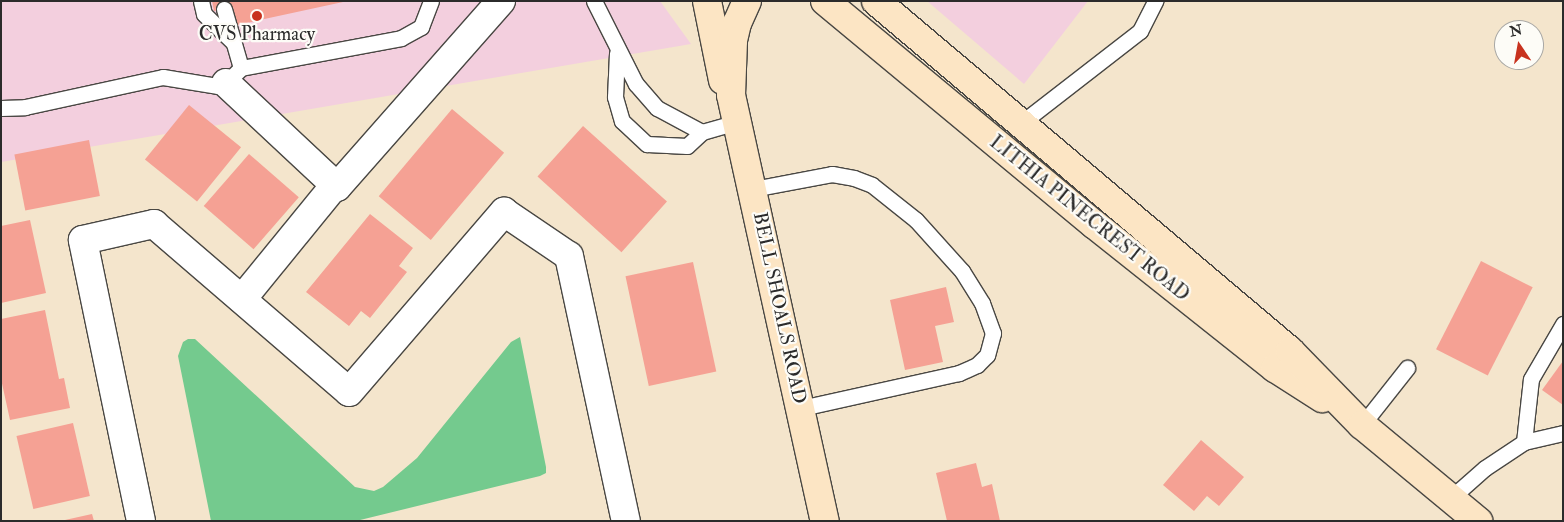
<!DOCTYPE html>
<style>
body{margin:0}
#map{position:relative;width:1564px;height:522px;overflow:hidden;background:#f4e5cc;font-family:"IM FELL Double Pica",serif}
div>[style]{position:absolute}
.built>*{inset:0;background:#f3cfde}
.green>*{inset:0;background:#74ca8e}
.building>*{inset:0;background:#f5a194;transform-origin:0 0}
.roads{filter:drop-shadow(1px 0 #494743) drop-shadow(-1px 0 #494743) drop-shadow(0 1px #494743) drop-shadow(0 -1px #494743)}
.lane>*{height:15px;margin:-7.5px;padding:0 7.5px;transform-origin:7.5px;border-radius:7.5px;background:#fff}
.street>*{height:28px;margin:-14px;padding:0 14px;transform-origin:14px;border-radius:14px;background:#fff}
.secondary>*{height:28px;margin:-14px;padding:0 14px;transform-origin:14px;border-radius:14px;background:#fce5c4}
.dots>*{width:14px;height:14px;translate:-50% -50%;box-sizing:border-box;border:2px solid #fdfcf7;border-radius:50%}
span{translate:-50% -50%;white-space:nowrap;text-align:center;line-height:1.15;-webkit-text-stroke:4.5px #fdfcf7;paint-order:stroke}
.poi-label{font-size:19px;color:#2b2b2b}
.street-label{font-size:19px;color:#2b2b2b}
.frame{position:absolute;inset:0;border:2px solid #2b2b2b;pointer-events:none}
.north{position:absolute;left:1494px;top:20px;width:50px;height:50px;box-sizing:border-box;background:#fdfcf7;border:1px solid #a9a8a5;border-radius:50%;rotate:348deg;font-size:14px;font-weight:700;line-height:20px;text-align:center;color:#2b2b2b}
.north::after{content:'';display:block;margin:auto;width:18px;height:22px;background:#c8321e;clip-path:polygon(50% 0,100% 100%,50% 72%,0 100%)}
</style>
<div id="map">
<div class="built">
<i style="clip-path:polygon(1px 1px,660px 1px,691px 44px,1px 162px)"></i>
<i style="clip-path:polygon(927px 1px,1088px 1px,1024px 84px)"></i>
</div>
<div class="green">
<i style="clip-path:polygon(520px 337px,546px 467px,546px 473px,540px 476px,356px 521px,211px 521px,178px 356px,183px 342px,188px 339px,195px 339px,355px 487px,374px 491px,383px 487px,417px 458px,511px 342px)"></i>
</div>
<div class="building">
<i style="clip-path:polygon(212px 1px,343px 1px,343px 2px,237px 25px,233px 7px,214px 11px)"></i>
<i style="left:189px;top:105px;width:67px;height:70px;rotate:39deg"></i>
<i style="left:452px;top:109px;width:68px;height:114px;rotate:40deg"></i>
<i style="left:583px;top:126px;width:113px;height:68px;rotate:42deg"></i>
<i style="left:89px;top:140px;width:57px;height:76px;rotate:79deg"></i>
<i style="left:249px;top:154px;width:66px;height:69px;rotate:41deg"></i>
<i style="clip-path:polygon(370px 214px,413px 248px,399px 266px,407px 272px,370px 318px,361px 311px,349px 326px,306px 292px)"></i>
<i style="clip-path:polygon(30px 220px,46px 293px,1px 303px,1px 226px)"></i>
<i style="left:1481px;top:261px;width:58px;height:99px;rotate:27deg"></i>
<i style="left:693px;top:262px;width:112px;height:69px;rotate:78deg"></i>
<i style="clip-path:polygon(946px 287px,954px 322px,935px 326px,943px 362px,905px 370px,890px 300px)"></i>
<i style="clip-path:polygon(45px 310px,59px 379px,64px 378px,70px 408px,10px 420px,1px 379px,1px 319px)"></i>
<i style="clip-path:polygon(1563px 361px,1563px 405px,1542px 390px)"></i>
<i style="left:73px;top:423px;width:75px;height:58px;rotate:77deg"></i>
<i style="clip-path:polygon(1201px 440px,1244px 477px,1219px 506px,1207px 496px,1194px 511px,1163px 485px)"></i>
<i style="clip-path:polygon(976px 463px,982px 487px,992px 484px,1000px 521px,947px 521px,936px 473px)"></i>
<i style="clip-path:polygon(92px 514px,94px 521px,65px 521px,65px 520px)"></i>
</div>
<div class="roads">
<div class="lane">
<i style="left:201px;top:1px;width:13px;rotate:77deg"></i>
<i style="left:204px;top:14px;width:40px;rotate:44deg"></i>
<i style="left:594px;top:1px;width:93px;rotate:63.2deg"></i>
<i style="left:636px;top:84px;width:32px;rotate:49deg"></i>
<i style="left:657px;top:108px;width:51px;rotate:28.1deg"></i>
<i style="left:224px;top:9px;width:61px;rotate:73.9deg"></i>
<i style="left:617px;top:53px;width:44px;rotate:92.6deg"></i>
<i style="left:615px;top:97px;width:25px;rotate:74deg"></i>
<i style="left:622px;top:121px;width:34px;rotate:43deg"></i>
<i style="left:647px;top:144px;width:40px;rotate:2.9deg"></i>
<i style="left:687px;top:146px;width:21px;rotate:-43deg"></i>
<i style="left:702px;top:132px;width:35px;rotate:-16deg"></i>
<i style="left:1px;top:108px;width:24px;rotate:-2deg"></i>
<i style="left:25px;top:107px;width:141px;rotate:-12.3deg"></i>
<i style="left:163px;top:77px;width:56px;rotate:9.3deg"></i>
<i style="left:218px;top:86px;width:9px;rotate:-21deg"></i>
<i style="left:226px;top:83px;width:21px;rotate:-45deg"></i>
<i style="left:241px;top:68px;width:163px;rotate:-10.6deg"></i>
<i style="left:401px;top:38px;width:23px;rotate:-29deg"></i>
<i style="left:421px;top:27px;width:28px;rotate:-69deg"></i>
<i style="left:1020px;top:124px;width:152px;rotate:-37.8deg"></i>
<i style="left:1140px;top:31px;width:34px;rotate:-63deg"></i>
<i style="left:753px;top:189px;width:80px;rotate:-10.8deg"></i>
<i style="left:832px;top:174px;width:22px;rotate:10deg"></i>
<i style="left:854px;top:178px;width:19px;rotate:21deg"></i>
<i style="left:872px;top:185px;width:56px;rotate:38.5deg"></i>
<i style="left:916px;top:220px;width:69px;rotate:48deg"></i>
<i style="left:962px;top:271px;width:38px;rotate:58deg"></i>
<i style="left:982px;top:303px;width:32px;rotate:70deg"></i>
<i style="left:993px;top:333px;width:23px;rotate:105deg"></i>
<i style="left:987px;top:355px;width:14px;rotate:135deg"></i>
<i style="left:977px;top:365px;width:20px;rotate:156deg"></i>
<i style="left:959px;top:373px;width:162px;rotate:167.5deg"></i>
<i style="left:1362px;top:425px;width:73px;rotate:-51.7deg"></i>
<i style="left:1524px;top:442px;width:63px;rotate:-83.7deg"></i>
<i style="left:1531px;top:379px;width:64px;rotate:-59.8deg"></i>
<i style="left:1451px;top:498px;width:45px;rotate:-41.4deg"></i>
<i style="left:1485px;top:468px;width:47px;rotate:-33.7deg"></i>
<i style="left:1524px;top:442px;width:40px;rotate:-13deg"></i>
</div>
<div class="street">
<i style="left:226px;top:83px;width:152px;rotate:43.1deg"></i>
<i style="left:337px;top:187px;width:248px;rotate:-48.6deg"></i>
<i style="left:242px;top:299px;width:147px;rotate:-50.8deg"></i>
<i style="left:141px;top:521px;width:287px;rotate:-101.7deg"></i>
<i style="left:83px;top:240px;width:73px;rotate:-12.7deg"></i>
<i style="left:154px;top:224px;width:257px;rotate:40.7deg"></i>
<i style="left:349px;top:392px;width:238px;rotate:-49.3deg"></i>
<i style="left:504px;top:212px;width:78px;rotate:34.1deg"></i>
<i style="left:569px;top:256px;width:271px;rotate:77.9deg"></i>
</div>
<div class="secondary">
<i style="left:707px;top:1px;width:81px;rotate:78.6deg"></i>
<i style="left:747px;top:1px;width:24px;rotate:114deg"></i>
<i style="left:737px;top:23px;width:18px;rotate:103deg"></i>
<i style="left:733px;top:41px;width:54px;rotate:92.1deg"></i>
<i style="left:731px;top:95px;width:436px;rotate:77.6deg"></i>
<i style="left:825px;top:1px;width:351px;rotate:39.7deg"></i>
<i style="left:1095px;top:225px;width:230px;rotate:38.5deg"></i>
<i style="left:1275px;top:368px;width:56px;rotate:32.6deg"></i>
<i style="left:876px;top:1px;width:542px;rotate:40.21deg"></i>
<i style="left:1290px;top:351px;width:103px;rotate:45.8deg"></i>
<i style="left:1362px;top:425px;width:151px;rotate:39.6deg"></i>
</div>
</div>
<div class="dots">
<i style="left:257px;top:16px;background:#c8321e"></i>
</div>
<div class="poi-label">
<span style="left:257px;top:35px">CVS Pharmacy</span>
</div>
<div class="street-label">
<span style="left:1089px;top:219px;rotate:39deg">LITHIA PINECREST ROAD</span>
<span style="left:779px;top:308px;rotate:78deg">BELL SHOALS ROAD</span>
</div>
<div class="frame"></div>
<div class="north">N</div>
</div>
